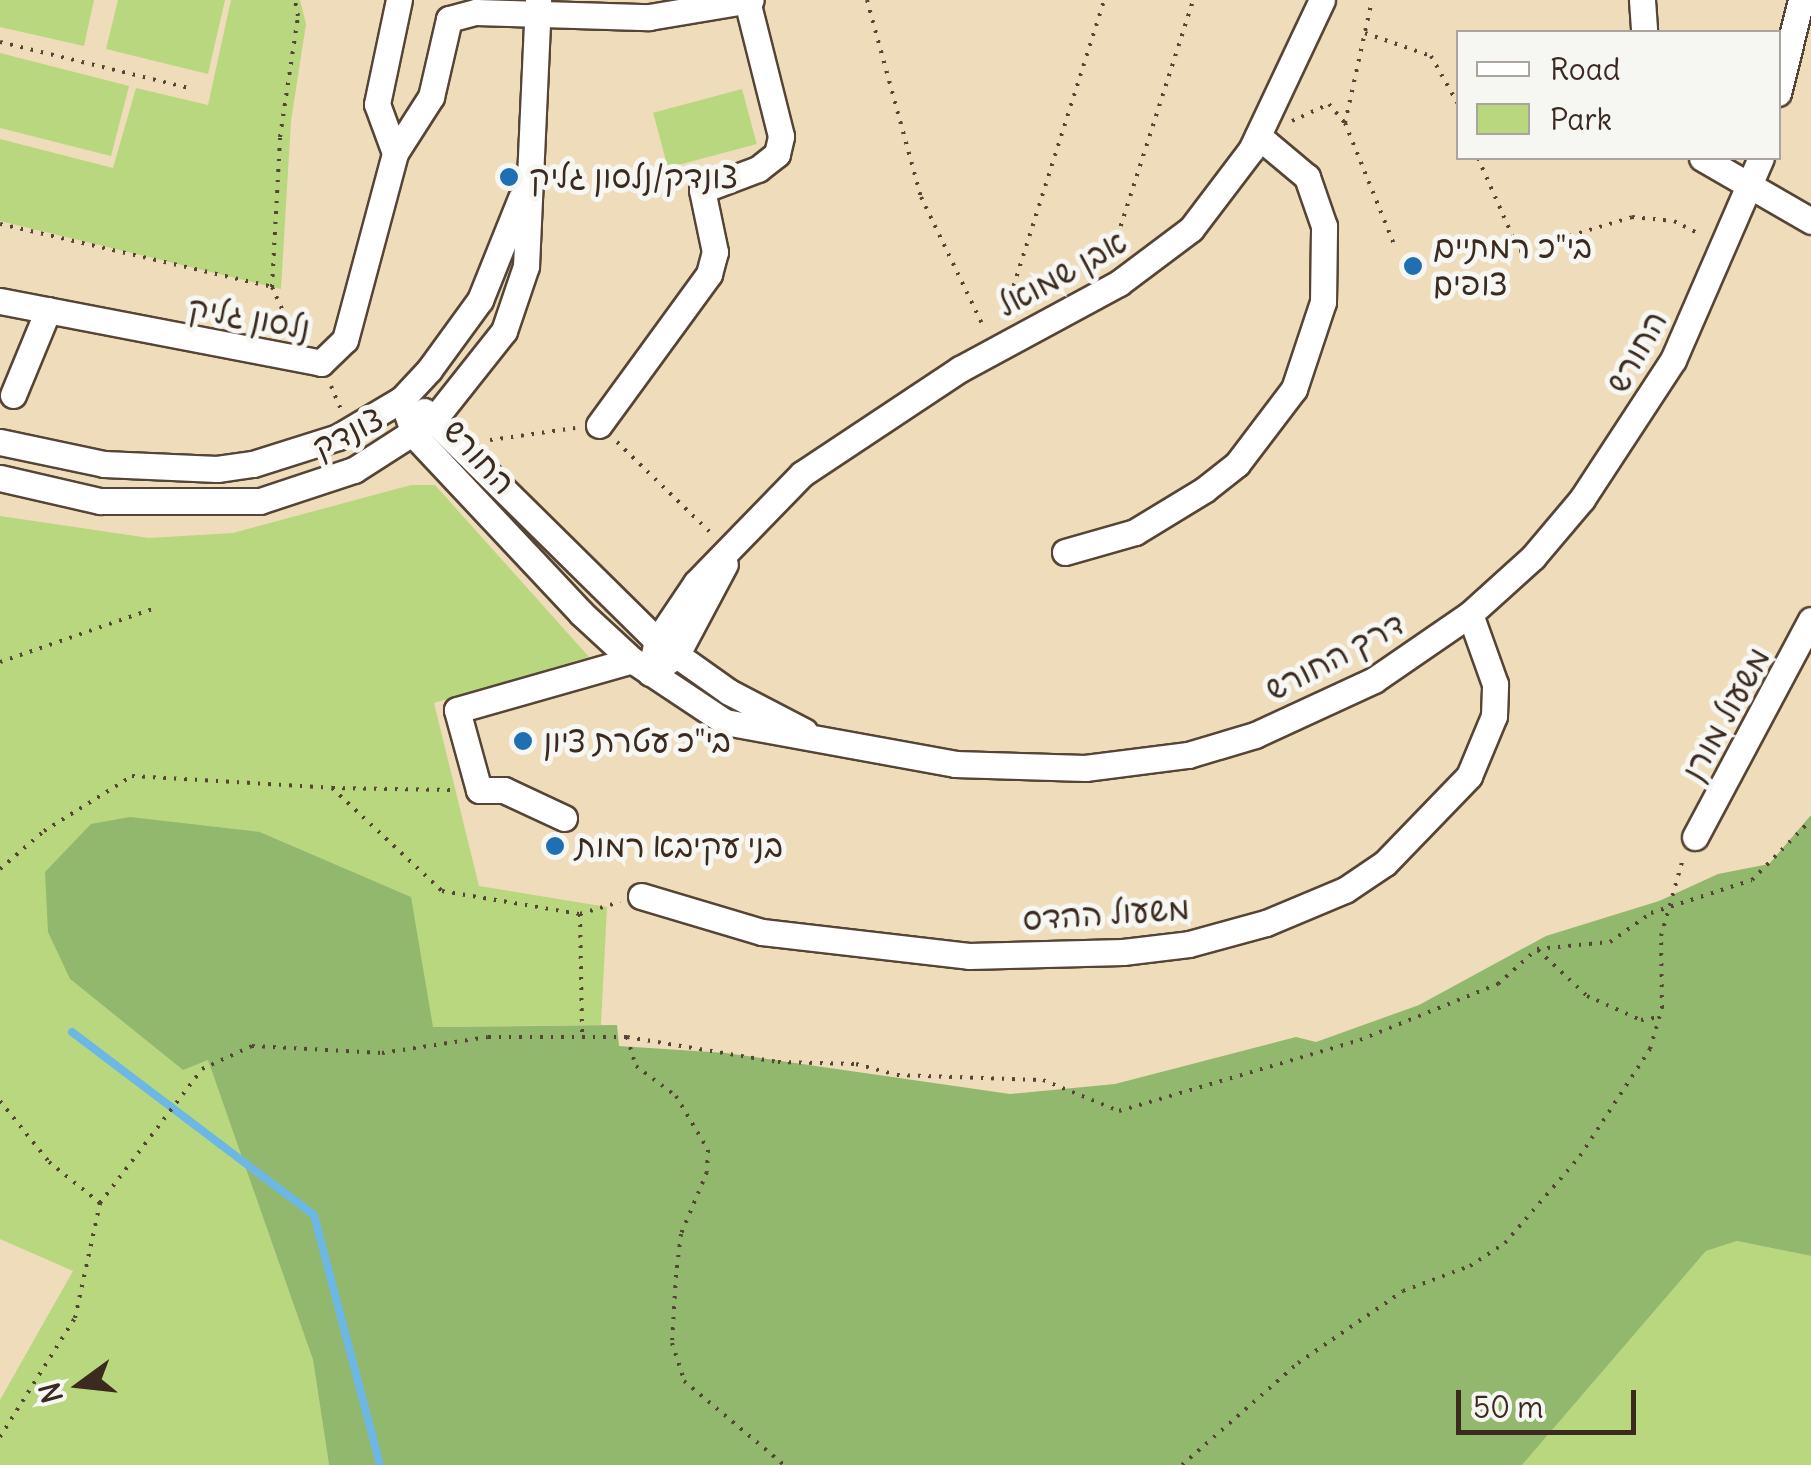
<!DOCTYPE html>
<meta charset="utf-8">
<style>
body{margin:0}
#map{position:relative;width:1811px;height:1465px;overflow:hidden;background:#efdcbb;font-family:Delius,"Playpen Sans Hebrew",sans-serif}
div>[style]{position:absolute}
.green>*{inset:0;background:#b8d77e;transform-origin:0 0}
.forest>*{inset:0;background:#92b86d}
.stream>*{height:8px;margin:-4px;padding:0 4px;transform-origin:4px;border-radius:4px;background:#6db7e5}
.path>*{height:4px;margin-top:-2px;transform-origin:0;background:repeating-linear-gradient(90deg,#564536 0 2.5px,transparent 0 10.5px)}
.roads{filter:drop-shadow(2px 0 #564536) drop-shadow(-2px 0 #564536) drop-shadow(0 2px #564536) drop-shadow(0 -2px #564536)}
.minor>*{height:25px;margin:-12.5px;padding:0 12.5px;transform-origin:12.5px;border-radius:12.5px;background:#fff}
.dots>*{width:28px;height:28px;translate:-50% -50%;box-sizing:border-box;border:5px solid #f6f6f2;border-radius:50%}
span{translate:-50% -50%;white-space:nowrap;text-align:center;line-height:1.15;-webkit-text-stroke:10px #f6f6f2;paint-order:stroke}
.poi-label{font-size:32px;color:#3b2a1e}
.left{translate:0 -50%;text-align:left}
.street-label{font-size:32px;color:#3b2a1e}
.legend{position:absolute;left:1456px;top:30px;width:325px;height:130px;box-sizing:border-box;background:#f6f6f2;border:2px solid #aba49d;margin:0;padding:12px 18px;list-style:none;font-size:30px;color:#3b2a1e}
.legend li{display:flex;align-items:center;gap:20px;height:50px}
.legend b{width:50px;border:2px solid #aba49d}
.north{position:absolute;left:30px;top:1335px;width:100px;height:100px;-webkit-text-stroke:8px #f6f6f2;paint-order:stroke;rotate:255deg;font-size:28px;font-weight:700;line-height:40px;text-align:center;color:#3b2a1e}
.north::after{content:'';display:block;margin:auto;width:35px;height:45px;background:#3b2a1e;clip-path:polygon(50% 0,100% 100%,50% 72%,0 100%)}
.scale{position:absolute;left:1456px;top:1390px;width:180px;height:45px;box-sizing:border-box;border:5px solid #3b2a1e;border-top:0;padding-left:12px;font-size:30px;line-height:35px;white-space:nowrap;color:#3b2a1e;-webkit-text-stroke:8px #f6f6f2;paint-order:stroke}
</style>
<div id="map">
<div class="green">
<i style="clip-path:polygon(0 0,94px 0,84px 46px,0 27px)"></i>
<i style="clip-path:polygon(118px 0,225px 0,208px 74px,106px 49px)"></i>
<i style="clip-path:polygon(231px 0,300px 0,306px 24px,291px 121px,281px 289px,0 221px,0 139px,113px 168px,136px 88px,208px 105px)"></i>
<i style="clip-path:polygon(0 53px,129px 86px,111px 156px,0 128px)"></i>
<i style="left:742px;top:89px;width:57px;height:92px;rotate:75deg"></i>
<i style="clip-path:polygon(411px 485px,435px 485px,589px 657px,434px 703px,479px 886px,607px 907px,601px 1025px,432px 1027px,410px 897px,260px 832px,70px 979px,182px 1069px,208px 1059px,313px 1360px,329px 1465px,0 1465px,0 1400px,73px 1271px,0 1239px,0 516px,149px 538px,233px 533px)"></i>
<i style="clip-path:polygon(1737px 1241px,1811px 1256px,1811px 1465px,1522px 1465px,1706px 1251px)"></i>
</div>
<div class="forest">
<i style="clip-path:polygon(1811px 815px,1811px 1256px,1737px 1241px,1706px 1251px,1522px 1465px,329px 1465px,313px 1360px,208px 1060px,183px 1070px,70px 979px,48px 932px,45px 872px,91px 824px,130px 817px,260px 832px,411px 897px,433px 1027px,617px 1025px,619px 1046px,726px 1053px,1010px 1094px,1115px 1084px,1296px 1037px,1316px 1042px,1419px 1005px,1546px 936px,1659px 901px,1718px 874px,1769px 864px)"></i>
</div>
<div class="stream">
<i style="left:72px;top:1032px;width:303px;rotate:37.1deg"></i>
<i style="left:314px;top:1215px;width:259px;rotate:75.2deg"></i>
</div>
<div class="path">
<i style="left:867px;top:0;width:204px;rotate:74.7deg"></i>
<i style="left:921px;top:197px;width:143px;rotate:64.3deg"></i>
<i style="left:1365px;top:33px;width:70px;rotate:19.2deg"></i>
<i style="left:1431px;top:56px;width:55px;rotate:60.6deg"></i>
<i style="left:0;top:42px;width:199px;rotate:13.7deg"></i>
<i style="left:1292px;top:121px;width:41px;rotate:-24.7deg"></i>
<i style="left:1329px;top:104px;width:25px;rotate:50deg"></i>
<i style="left:1345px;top:123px;width:134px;rotate:68deg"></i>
<i style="left:1345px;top:123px;width:126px;rotate:-77.6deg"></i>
<i style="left:1478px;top:158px;width:102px;rotate:66.2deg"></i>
<i style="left:1519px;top:251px;width:118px;rotate:-16.7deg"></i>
<i style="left:1632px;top:217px;width:42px;rotate:5.4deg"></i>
<i style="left:1674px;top:221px;width:29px;rotate:27deg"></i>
<i style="left:0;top:224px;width:279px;rotate:13deg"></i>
<i style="left:272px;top:287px;width:51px;rotate:65.5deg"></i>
<i style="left:1111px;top:256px;width:269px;rotate:-72.2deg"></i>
<i style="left:272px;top:287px;width:150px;rotate:-86.9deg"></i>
<i style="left:280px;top:137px;width:122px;rotate:-81.5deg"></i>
<i style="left:298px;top:16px;width:16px;rotate:-101deg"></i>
<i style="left:1004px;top:316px;width:331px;rotate:-72.4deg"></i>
<i style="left:331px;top:386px;width:25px;rotate:67deg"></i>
<i style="left:490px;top:440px;width:86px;rotate:-8deg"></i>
<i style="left:617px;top:442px;width:131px;rotate:44.1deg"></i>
<i style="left:0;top:662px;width:167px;rotate:-19.2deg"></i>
<i style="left:332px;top:788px;width:120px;rotate:1deg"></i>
<i style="left:0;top:869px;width:58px;rotate:-40.8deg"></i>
<i style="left:44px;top:831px;width:104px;rotate:-32deg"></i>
<i style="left:132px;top:776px;width:200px;rotate:3.4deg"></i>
<i style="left:332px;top:788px;width:151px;rotate:43.1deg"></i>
<i style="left:442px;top:891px;width:140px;rotate:9.5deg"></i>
<i style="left:580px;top:914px;width:42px;rotate:-16.7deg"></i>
<i style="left:580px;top:914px;width:120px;rotate:89deg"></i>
<i style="left:1538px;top:950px;width:67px;rotate:43.2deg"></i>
<i style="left:1587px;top:996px;width:59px;rotate:24deg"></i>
<i style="left:1641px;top:1020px;width:18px;rotate:-9deg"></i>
<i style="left:627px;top:1037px;width:30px;rotate:73deg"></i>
<i style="left:636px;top:1066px;width:50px;rotate:36.9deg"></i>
<i style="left:676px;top:1096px;width:63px;rotate:59.3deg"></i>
<i style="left:708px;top:1150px;width:22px;rotate:93deg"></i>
<i style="left:707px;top:1172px;width:67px;rotate:112.8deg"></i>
<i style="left:681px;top:1234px;width:41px;rotate:97deg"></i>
<i style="left:676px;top:1275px;width:68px;rotate:93.4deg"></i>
<i style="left:672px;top:1343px;width:40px;rotate:72deg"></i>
<i style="left:684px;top:1381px;width:131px;rotate:40deg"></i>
<i style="left:0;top:1101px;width:78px;rotate:51.2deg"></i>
<i style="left:49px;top:1162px;width:65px;rotate:38.8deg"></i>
<i style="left:0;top:1437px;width:141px;rotate:-57.8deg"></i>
<i style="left:75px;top:1318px;width:118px;rotate:-77.7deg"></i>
<i style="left:100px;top:1203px;width:168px;rotate:-52.7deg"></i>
<i style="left:202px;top:1069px;width:55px;rotate:-24.7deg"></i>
<i style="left:252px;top:1046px;width:130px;rotate:3.1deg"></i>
<i style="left:382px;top:1053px;width:107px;rotate:-8.6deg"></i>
<i style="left:488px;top:1037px;width:139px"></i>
<i style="left:627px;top:1037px;width:153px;rotate:9.4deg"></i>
<i style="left:778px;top:1062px;width:78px;rotate:1.5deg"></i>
<i style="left:856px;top:1064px;width:42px;rotate:15deg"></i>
<i style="left:897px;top:1075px;width:146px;rotate:2deg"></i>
<i style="left:1043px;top:1080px;width:82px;rotate:22.2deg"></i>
<i style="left:1119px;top:1111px;width:251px;rotate:-16.4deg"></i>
<i style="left:1360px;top:1040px;width:149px;rotate:-22.1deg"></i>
<i style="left:1498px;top:984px;width:52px;rotate:-41.9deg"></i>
<i style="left:1537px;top:949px;width:73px;rotate:-5.5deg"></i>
<i style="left:1610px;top:942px;width:50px;rotate:-35.3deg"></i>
<i style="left:1651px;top:913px;width:106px;rotate:-18.1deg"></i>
<i style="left:1752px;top:880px;width:84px;rotate:-45.5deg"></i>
<i style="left:1182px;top:1465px;width:154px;rotate:-41.3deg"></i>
<i style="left:1298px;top:1363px;width:127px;rotate:-34.4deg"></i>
<i style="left:1403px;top:1291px;width:72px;rotate:-20.5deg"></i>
<i style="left:1470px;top:1266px;width:42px;rotate:-33.3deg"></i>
<i style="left:1505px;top:1243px;width:115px;rotate:-49.2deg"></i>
<i style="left:1580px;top:1156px;width:128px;rotate:-56.8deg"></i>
<i style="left:1650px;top:1049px;width:43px;rotate:-73.7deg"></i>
<i style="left:1662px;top:1008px;width:72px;rotate:-90.8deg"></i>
<i style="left:1661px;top:936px;width:80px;rotate:-74.1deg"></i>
</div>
<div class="roads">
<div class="minor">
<i style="left:1642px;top:0;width:32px;rotate:86deg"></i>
<i style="left:1778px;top:93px;width:96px;rotate:-76.1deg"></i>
<i style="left:395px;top:153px;width:52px;rotate:-110.2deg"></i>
<i style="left:377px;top:104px;width:106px;rotate:-78.1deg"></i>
<i style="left:1702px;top:158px;width:126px;rotate:30deg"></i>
<i style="left:0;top:301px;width:327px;rotate:10.9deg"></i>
<i style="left:321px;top:363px;width:33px;rotate:-44deg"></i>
<i style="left:345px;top:340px;width:194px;rotate:-75deg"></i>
<i style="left:395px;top:153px;width:67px;rotate:-57.3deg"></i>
<i style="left:431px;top:97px;width:80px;rotate:-77deg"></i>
<i style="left:449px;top:19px;width:28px;rotate:-15deg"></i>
<i style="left:476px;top:12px;width:173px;rotate:1.7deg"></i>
<i style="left:649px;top:17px;width:103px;rotate:-9.5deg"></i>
<i style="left:13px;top:395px;width:92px;rotate:-67.6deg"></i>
<i style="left:402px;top:399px;width:39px;rotate:71deg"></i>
<i style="left:415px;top:436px;width:243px;rotate:46.8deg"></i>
<i style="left:581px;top:613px;width:69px;rotate:42.7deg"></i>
<i style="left:632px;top:660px;width:112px;rotate:33.7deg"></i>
<i style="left:725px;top:722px;width:234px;rotate:10.3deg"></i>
<i style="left:955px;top:764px;width:130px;rotate:1.8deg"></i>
<i style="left:1085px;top:768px;width:104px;rotate:-7.2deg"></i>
<i style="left:1188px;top:755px;width:70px;rotate:-16.6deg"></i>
<i style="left:1255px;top:735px;width:131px;rotate:-24.8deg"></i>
<i style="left:1374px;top:680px;width:116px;rotate:-34.5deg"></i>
<i style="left:1470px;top:614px;width:85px;rotate:-42.1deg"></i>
<i style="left:1533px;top:557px;width:76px;rotate:-49.8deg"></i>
<i style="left:1582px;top:499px;width:166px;rotate:-56.8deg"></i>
<i style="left:1673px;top:360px;width:220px;rotate:-66.5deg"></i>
<i style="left:424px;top:411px;width:327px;rotate:44.6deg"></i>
<i style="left:657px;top:641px;width:88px;rotate:35.3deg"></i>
<i style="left:729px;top:692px;width:85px;rotate:27.5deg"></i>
<i style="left:599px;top:425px;width:187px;rotate:-53.9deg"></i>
<i style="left:709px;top:274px;width:23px;rotate:-75deg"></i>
<i style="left:715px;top:252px;width:63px;rotate:-101.8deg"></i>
<i style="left:702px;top:190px;width:60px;rotate:-20.6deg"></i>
<i style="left:758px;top:169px;width:24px;rotate:-38deg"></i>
<i style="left:777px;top:154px;width:18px;rotate:-77deg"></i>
<i style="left:781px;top:136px;width:139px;rotate:-104.1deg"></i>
<i style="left:0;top:442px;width:106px;rotate:11.9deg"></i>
<i style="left:104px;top:464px;width:113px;rotate:2.5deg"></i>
<i style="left:217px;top:469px;width:36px;rotate:-8deg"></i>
<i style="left:253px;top:464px;width:89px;rotate:-17.6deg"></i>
<i style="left:338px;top:437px;width:74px;rotate:-30.7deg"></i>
<i style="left:402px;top:399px;width:40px;rotate:-47deg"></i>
<i style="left:429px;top:370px;width:87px;rotate:-53.9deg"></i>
<i style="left:480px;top:300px;width:110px;rotate:-68.1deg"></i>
<i style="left:0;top:478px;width:103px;rotate:13deg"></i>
<i style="left:100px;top:501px;width:160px"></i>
<i style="left:260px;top:501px;width:99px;rotate:-18.3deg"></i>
<i style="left:354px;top:470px;width:96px;rotate:-32.7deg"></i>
<i style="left:435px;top:418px;width:111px;rotate:-51.6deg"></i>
<i style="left:504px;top:331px;width:69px;rotate:-71.3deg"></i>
<i style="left:526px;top:266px;width:266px;rotate:-87.4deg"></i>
<i style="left:1065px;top:552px;width:73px;rotate:-15.9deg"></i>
<i style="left:1135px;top:532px;width:81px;rotate:-31.3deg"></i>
<i style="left:1204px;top:490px;width:42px;rotate:-38.2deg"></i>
<i style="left:1237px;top:464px;width:94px;rotate:-52.8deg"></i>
<i style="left:1294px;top:389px;width:92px;rotate:-71.6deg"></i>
<i style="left:1323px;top:302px;width:76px;rotate:-89.2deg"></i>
<i style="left:1324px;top:226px;width:52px;rotate:-109.1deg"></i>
<i style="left:1307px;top:177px;width:64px;rotate:-140.1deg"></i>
<i style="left:662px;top:665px;width:17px;rotate:-33deg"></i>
<i style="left:676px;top:656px;width:104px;rotate:-62deg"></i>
<i style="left:650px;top:673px;width:33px;rotate:-78deg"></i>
<i style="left:657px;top:641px;width:70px;rotate:-56.1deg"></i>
<i style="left:696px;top:583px;width:152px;rotate:-45.8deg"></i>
<i style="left:802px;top:474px;width:190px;rotate:-33.6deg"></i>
<i style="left:960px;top:369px;width:181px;rotate:-28.4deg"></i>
<i style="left:1119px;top:283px;width:90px;rotate:-36.9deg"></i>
<i style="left:1191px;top:229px;width:99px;rotate:-52.8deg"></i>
<i style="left:1251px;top:150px;width:166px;rotate:-64.7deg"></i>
<i style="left:564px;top:818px;width:66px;rotate:-155deg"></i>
<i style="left:504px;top:790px;width:25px;rotate:180deg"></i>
<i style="left:479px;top:790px;width:83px;rotate:-105.4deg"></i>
<i style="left:457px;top:710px;width:182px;rotate:-15.9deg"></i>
<i style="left:1695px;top:837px;width:246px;rotate:-61.9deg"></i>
<i style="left:641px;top:896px;width:126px;rotate:16.6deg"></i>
<i style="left:762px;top:932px;width:208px;rotate:6.6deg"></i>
<i style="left:969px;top:956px;width:154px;rotate:-1.5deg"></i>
<i style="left:1123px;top:952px;width:66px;rotate:-6.9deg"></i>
<i style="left:1189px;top:944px;width:80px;rotate:-15.3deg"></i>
<i style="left:1266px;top:923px;width:86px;rotate:-22.7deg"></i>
<i style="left:1345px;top:890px;width:48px;rotate:-34deg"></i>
<i style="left:1385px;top:863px;width:121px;rotate:-46deg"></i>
<i style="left:1469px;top:776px;width:65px;rotate:-67.4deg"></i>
<i style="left:1494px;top:716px;width:32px;rotate:-88deg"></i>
<i style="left:1495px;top:684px;width:74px;rotate:-109.7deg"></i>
</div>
</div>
<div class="dots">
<i style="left:509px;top:177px;background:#1f6fb2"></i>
<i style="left:1413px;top:266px;background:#1f6fb2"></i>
<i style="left:523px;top:741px;background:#1f6fb2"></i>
<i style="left:555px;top:846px;background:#1f6fb2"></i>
</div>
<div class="poi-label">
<span class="left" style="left:529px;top:177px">צונדק/נלסון גליק</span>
<span class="left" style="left:1433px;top:266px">בי"כ רמתיים<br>צופים</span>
<span class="left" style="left:543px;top:741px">בי"כ עטרת ציון</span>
<span class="left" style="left:575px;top:846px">בני עקיבא רמות</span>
</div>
<div class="street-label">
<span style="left:1062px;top:274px;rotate:-29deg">אבן שמואל</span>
<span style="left:249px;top:318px;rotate:10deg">נלסון גליק</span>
<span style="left:1637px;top:352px;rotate:-61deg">החורש</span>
<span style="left:348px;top:433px;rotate:-26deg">צונדק</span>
<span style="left:479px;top:457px;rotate:47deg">החורש</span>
<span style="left:1335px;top:657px;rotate:-28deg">דרך החורש</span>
<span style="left:1726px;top:714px;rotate:-61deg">משעול מורן</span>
<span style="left:1106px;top:914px;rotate:-4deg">משעול ההדס</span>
</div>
<ul class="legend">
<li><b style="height:12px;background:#fff"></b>Road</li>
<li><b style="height:28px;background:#b8d77e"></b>Park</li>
</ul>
<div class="north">N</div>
<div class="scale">50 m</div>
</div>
